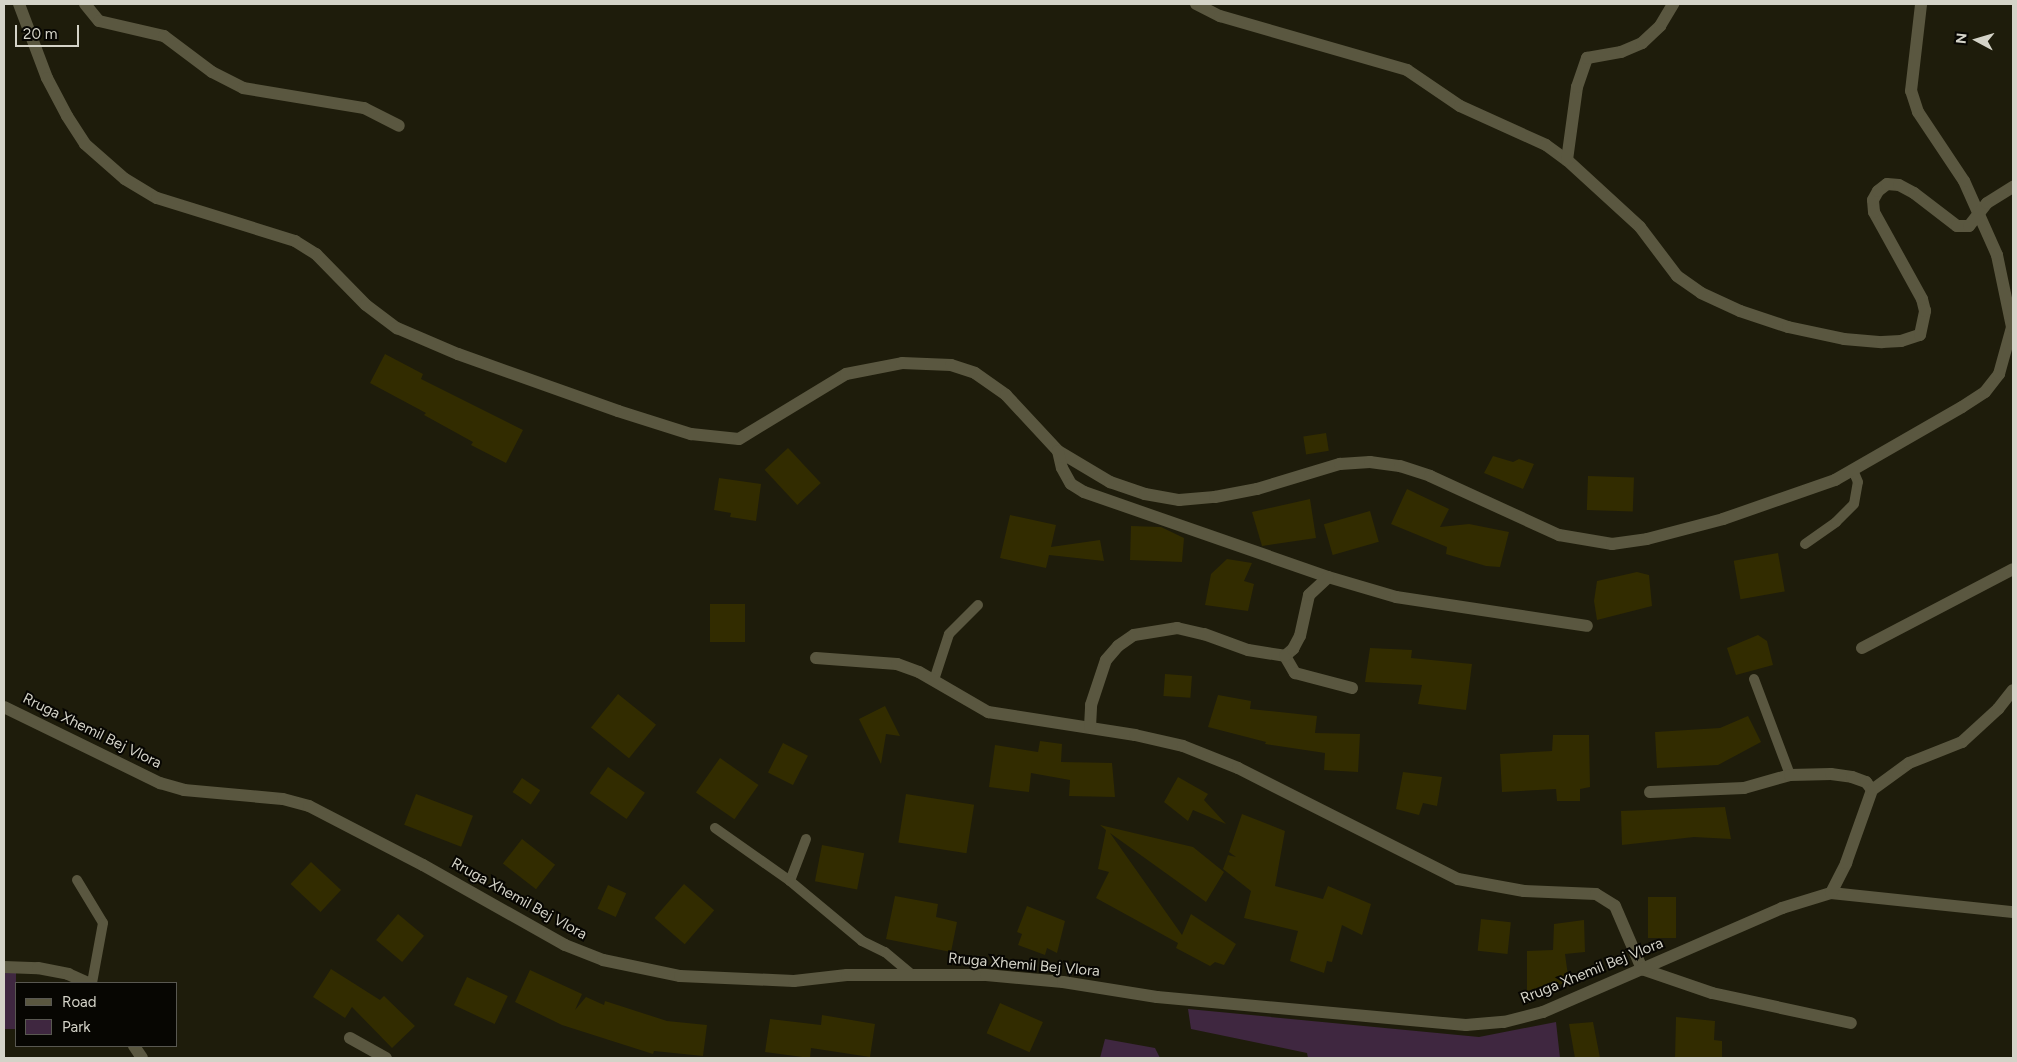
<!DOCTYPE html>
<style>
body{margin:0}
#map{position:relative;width:2017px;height:1062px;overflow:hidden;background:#1e1c0b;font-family:Figtree,sans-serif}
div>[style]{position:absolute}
.green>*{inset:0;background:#3f2740;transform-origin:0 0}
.building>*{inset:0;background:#322c00;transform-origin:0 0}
.lane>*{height:10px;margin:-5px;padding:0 5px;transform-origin:5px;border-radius:5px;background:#5a5740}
.street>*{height:12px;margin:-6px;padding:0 6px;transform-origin:6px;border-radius:6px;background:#5a5740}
span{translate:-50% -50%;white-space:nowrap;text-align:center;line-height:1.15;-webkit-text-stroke:4px #070602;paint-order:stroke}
.street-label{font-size:15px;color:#d4d3c8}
.frame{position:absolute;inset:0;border:5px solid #d4d3c8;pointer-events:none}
.legend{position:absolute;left:15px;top:982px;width:162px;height:65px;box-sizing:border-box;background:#070602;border:1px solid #595851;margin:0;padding:6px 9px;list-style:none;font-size:15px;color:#d4d3c8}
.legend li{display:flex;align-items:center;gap:10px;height:25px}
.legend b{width:25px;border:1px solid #595851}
.north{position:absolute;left:1952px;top:15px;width:50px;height:50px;-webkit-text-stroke:4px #070602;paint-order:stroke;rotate:276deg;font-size:14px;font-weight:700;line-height:20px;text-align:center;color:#d4d3c8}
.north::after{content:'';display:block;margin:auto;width:18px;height:22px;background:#d4d3c8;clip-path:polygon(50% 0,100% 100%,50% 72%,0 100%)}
.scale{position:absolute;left:15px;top:25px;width:64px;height:22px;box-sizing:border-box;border:2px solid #d4d3c8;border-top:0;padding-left:6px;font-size:15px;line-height:18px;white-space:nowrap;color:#d4d3c8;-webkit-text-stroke:4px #070602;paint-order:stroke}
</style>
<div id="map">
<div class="green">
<i style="left:16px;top:972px;width:57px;height:12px;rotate:90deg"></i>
<i style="clip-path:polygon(1188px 1009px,1479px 1037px,1556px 1022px,1560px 1058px,1308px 1058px,1307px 1053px,1191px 1029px)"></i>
<i style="clip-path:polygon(1105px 1039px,1155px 1048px,1160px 1058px,1100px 1058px)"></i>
</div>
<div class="building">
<i style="clip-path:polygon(385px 354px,423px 374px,421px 379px,523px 430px,506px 463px,471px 445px,473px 442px,424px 415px,426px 413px,370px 383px)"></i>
<i style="left:1326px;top:433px;width:18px;height:23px;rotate:81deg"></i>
<i style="left:788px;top:448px;width:48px;height:32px;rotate:47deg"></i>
<i style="clip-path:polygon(1493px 456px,1513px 462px,1519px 459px,1534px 464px,1523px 489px,1484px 473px)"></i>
<i style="left:1588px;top:476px;width:46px;height:34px;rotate:2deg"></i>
<i style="clip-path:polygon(719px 478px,761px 484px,756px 521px,730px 517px,731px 513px,714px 510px)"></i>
<i style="clip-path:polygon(1407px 489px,1449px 509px,1440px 527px,1469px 524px,1509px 532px,1500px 567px,1486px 566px,1446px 554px,1447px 547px,1391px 524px)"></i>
<i style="clip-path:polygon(1310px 499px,1316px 538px,1262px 546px,1252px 512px)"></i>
<i style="left:1370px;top:511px;width:32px;height:48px;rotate:74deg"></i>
<i style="clip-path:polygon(1010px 515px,1056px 525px,1051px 547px,1100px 540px,1104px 561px,1049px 555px,1046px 568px,1000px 558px)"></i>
<i style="clip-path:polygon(1131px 526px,1161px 527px,1184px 538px,1182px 562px,1130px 560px)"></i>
<i style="left:1778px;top:553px;width:39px;height:45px;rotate:80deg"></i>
<i style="clip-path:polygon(1227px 559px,1252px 563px,1244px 581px,1254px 584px,1248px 611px,1205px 605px,1211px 574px)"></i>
<i style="clip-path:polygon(1637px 572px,1649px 575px,1652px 606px,1597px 620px,1594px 601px,1597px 581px)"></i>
<i style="left:710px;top:604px;width:35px;height:38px"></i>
<i style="clip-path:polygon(1758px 635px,1767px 641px,1773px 665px,1736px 675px,1727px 648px)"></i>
<i style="clip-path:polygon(1370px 648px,1412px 650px,1411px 658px,1472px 664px,1466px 710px,1418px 704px,1422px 685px,1365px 682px)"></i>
<i style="left:1165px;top:674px;width:27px;height:22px;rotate:4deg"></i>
<i style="left:618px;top:694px;width:49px;height:43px;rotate:39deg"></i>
<i style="clip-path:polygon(1218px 695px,1251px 701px,1250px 709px,1317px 716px,1315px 733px,1360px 734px,1358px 772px,1324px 770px,1325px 753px,1265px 744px,1266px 742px,1208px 727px)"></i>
<i style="clip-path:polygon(885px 706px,900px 736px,886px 734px,881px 764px,859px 719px)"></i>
<i style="clip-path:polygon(1748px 716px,1761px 742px,1718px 765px,1657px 768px,1655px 732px,1720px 728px)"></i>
<i style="clip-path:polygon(1553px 735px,1589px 735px,1590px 787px,1580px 789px,1580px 801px,1557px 801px,1556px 789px,1502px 792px,1500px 754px,1552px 751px)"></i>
<i style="clip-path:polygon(1040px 741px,1062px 744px,1061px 762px,1112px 763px,1115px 797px,1069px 796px,1070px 780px,1031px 773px,1029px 792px,989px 787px,995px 745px,1038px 752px)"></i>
<i style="left:783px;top:743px;width:28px;height:33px;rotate:27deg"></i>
<i style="left:720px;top:758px;width:47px;height:42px;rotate:35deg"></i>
<i style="left:608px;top:767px;width:45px;height:32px;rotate:35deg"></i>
<i style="clip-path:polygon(1403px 772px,1442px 777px,1437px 806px,1423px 803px,1419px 815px,1396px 809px)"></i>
<i style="clip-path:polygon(1178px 777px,1208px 794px,1204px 800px,1226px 824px,1193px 810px,1188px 821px,1164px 802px)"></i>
<i style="left:522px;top:778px;width:22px;height:17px;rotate:34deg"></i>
<i style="left:416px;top:794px;width:61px;height:33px;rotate:21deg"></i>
<i style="left:906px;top:794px;width:69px;height:49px;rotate:9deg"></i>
<i style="clip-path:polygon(1725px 807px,1731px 839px,1694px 837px,1622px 845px,1621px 811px)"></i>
<i style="clip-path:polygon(1242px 814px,1285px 831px,1275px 886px,1323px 899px,1328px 886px,1371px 904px,1362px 935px,1342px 925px,1332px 962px,1327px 961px,1324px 973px,1290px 961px,1298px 931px,1244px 918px,1251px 891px,1223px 869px,1228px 855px,1236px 857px,1229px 852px)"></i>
<i style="clip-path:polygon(1100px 825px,1193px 847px,1224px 872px,1206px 902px,1110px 833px,1182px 935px,1191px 914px,1236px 944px,1224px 965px,1215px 962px,1210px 966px,1176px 948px,1178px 943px,1096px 898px,1109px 872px,1098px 869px,1106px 830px)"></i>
<i style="left:522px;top:839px;width:42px;height:31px;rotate:38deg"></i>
<i style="left:822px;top:845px;width:43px;height:37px;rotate:11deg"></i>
<i style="left:311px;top:862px;width:41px;height:30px;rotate:43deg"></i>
<i style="left:684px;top:884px;width:40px;height:45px;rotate:41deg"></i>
<i style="left:608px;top:885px;width:20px;height:26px;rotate:24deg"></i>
<i style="clip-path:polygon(895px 896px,938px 904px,936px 917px,957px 922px,951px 952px,886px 939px)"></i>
<i style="left:1676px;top:897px;width:41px;height:28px;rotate:90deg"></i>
<i style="clip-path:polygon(1027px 906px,1065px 921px,1057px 953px,1047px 948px,1045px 955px,1018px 945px,1022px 934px,1017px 932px)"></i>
<i style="left:398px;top:914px;width:34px;height:34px;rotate:40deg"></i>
<i style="left:1481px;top:919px;width:30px;height:32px;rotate:6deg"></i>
<i style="clip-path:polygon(1584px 920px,1585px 952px,1565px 954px,1569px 983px,1548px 986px,1549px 991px,1527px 991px,1527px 951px,1553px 950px,1554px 924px)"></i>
<i style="clip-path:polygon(331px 969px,380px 1000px,384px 996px,415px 1026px,392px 1048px,352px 1007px,345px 1018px,313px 997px)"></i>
<i style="clip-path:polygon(530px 970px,582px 994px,575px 1010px,586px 997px,604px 1005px,605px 1001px,667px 1021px,707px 1025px,703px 1056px,654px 1051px,653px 1054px,562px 1025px,515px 1002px)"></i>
<i style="left:467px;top:977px;width:45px;height:31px;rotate:25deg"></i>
<i style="left:1000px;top:1003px;width:47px;height:33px;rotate:24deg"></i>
<i style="clip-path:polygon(822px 1015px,875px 1024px,870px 1057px,811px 1048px,810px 1058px,765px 1052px,770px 1019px,821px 1025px)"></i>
<i style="clip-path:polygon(1676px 1017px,1715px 1021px,1714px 1040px,1722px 1041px,1722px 1058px,1675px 1058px)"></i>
<i style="clip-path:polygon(1593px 1022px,1600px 1058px,1575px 1058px,1569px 1024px)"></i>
</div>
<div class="lane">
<i style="left:1805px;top:544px;width:38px;rotate:-35deg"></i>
<i style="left:1836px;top:522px;width:25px;rotate:-45deg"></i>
<i style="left:1854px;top:504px;width:22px;rotate:-80deg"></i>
<i style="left:1858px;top:482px;width:13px;rotate:-113deg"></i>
<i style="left:1754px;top:679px;width:103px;rotate:69.4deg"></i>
<i style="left:934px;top:680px;width:48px;rotate:-71.9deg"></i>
<i style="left:949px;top:634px;width:41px;rotate:-45deg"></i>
<i style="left:715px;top:828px;width:92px;rotate:35.2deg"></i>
<i style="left:806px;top:839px;width:45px;rotate:110.9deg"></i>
<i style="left:790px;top:881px;width:94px;rotate:39.8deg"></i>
<i style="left:862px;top:941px;width:25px;rotate:26deg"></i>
<i style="left:885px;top:952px;width:34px;rotate:40deg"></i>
<i style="left:77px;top:880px;width:50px;rotate:58.8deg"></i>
<i style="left:103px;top:923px;width:61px;rotate:100.4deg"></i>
</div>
<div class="street">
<i style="left:19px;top:4px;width:79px;rotate:69.3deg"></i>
<i style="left:47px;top:78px;width:43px;rotate:62.2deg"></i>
<i style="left:67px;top:116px;width:33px;rotate:57deg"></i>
<i style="left:85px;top:144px;width:53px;rotate:41.2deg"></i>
<i style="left:125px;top:179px;width:37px;rotate:31deg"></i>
<i style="left:157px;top:198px;width:145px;rotate:17.3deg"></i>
<i style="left:295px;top:241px;width:25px;rotate:32deg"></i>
<i style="left:316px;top:254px;width:71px;rotate:45.6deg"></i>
<i style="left:366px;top:305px;width:39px;rotate:37deg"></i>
<i style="left:397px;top:328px;width:66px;rotate:23.1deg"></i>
<i style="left:458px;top:354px;width:170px;rotate:19.6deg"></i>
<i style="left:618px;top:411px;width:77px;rotate:17.5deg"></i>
<i style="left:691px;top:434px;width:48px;rotate:5.9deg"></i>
<i style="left:739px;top:439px;width:125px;rotate:-31.3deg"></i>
<i style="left:846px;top:374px;width:57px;rotate:-11.1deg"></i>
<i style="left:902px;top:363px;width:49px;rotate:2.3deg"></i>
<i style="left:951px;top:365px;width:25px;rotate:18deg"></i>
<i style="left:975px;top:373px;width:38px;rotate:35deg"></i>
<i style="left:1006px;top:395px;width:76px;rotate:47.1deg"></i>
<i style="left:1058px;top:451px;width:61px;rotate:30.8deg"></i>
<i style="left:1110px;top:482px;width:37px;rotate:19deg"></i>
<i style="left:1145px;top:494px;width:35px;rotate:10deg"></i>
<i style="left:1179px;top:500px;width:36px;rotate:-5deg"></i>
<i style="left:1215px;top:497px;width:43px;rotate:-10.8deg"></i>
<i style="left:1257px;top:489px;width:87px;rotate:-16.8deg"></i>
<i style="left:1340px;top:464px;width:30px;rotate:-4deg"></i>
<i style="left:1370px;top:462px;width:30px;rotate:8deg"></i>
<i style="left:1400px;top:466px;width:32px;rotate:18deg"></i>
<i style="left:1430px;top:476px;width:142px;rotate:24.6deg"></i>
<i style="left:1559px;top:535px;width:54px;rotate:9.6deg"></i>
<i style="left:1612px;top:544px;width:35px;rotate:-8deg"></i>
<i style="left:1647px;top:539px;width:79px;rotate:-14.7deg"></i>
<i style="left:1723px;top:519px;width:119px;rotate:-19.2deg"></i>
<i style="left:1835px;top:480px;width:146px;rotate:-29.9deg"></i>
<i style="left:1962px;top:407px;width:27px;rotate:-33deg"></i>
<i style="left:1985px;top:392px;width:23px;rotate:-52deg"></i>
<i style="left:1999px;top:374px;width:49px;rotate:-74.5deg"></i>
<i style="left:2012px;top:327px;width:74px;rotate:-101.8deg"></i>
<i style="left:1997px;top:255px;width:81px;rotate:-114deg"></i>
<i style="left:1964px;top:181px;width:83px;rotate:-123.7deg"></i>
<i style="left:1918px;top:112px;width:22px;rotate:-108deg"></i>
<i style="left:1911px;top:91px;width:88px;rotate:-83.4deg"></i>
<i style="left:85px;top:4px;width:22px;rotate:51deg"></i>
<i style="left:99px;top:21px;width:67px;rotate:13deg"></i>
<i style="left:164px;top:36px;width:60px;rotate:36.9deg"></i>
<i style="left:212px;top:72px;width:35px;rotate:27deg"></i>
<i style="left:243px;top:88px;width:123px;rotate:9.4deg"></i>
<i style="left:364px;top:108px;width:39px;rotate:27deg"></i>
<i style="left:1196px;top:4px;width:27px;rotate:27deg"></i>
<i style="left:1220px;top:16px;width:195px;rotate:16.1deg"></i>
<i style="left:1407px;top:70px;width:64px;rotate:34.2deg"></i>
<i style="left:1460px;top:106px;width:94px;rotate:24.4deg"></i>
<i style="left:1546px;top:145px;width:26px;rotate:36deg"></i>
<i style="left:1567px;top:160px;width:99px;rotate:42.5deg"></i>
<i style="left:1640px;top:227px;width:61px;rotate:52.9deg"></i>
<i style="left:1677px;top:276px;width:29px;rotate:35deg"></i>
<i style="left:1701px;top:293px;width:43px;rotate:24.8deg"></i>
<i style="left:1740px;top:311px;width:51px;rotate:18.4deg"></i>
<i style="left:1788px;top:327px;width:57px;rotate:12.1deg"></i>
<i style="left:1844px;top:339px;width:38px;rotate:5deg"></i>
<i style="left:1882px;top:342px;width:19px;rotate:-3deg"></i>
<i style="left:1901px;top:341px;width:20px;rotate:-18deg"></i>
<i style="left:1920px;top:335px;width:25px;rotate:-78deg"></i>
<i style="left:1925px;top:311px;width:12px;rotate:-104deg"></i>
<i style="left:1922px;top:299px;width:99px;rotate:-118.9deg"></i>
<i style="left:1874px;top:212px;width:12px;rotate:-95deg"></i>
<i style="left:1873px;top:200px;width:10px;rotate:-61deg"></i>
<i style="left:1878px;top:191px;width:11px;rotate:-38deg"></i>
<i style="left:1887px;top:184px;width:12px;rotate:5deg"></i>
<i style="left:1899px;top:185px;width:17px;rotate:28deg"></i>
<i style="left:1914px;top:193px;width:54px;rotate:37.5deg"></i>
<i style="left:1957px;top:226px;width:12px"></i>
<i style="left:1969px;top:226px;width:29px;rotate:-52deg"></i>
<i style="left:1987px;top:203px;width:31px;rotate:-32deg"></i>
<i style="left:1567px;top:160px;width:74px;rotate:-82.2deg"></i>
<i style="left:1577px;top:87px;width:31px;rotate:-71deg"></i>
<i style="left:1587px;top:58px;width:35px;rotate:-10deg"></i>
<i style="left:1621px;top:52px;width:23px;rotate:-23deg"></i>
<i style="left:1642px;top:43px;width:25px;rotate:-43deg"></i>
<i style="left:1660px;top:26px;width:26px;rotate:-59deg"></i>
<i style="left:1058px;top:451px;width:17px;rotate:77deg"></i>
<i style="left:1062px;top:468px;width:18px;rotate:61deg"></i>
<i style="left:1071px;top:484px;width:15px;rotate:32deg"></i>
<i style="left:1084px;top:492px;width:258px;rotate:19.2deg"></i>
<i style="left:1328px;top:577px;width:71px;rotate:16.4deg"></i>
<i style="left:1396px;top:597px;width:193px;rotate:8.6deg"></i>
<i style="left:1862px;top:648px;width:170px;rotate:-27.6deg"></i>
<i style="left:1285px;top:656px;width:20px;rotate:60deg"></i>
<i style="left:1295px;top:673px;width:59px;rotate:14.7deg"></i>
<i style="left:816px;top:658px;width:81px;rotate:4.2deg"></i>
<i style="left:897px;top:664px;width:23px;rotate:20deg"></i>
<i style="left:919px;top:672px;width:80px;rotate:30.1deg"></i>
<i style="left:988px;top:712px;width:149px;rotate:8.9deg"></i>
<i style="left:1135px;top:735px;width:49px;rotate:12.9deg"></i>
<i style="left:1183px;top:746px;width:59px;rotate:21.8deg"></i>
<i style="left:1238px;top:768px;width:246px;rotate:26.8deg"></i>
<i style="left:1458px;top:879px;width:67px;rotate:10.3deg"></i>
<i style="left:1524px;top:891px;width:72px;rotate:2.4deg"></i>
<i style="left:1596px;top:894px;width:22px;rotate:32deg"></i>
<i style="left:1615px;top:906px;width:69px;rotate:66.8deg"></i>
<i style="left:1642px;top:969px;width:74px;rotate:18.9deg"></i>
<i style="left:1712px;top:993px;width:142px;rotate:12.2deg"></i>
<i style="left:4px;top:707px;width:174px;rotate:26deg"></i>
<i style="left:160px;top:783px;width:25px;rotate:16deg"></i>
<i style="left:184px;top:790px;width:99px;rotate:5.2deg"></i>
<i style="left:283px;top:799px;width:27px;rotate:15deg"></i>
<i style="left:309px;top:806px;width:128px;rotate:27.4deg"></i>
<i style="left:423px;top:865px;width:163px;rotate:29.4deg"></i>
<i style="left:565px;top:945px;width:41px;rotate:21.5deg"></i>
<i style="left:603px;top:960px;width:79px;rotate:11.7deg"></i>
<i style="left:680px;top:976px;width:114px;rotate:2.5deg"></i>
<i style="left:794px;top:981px;width:53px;rotate:-6.5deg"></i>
<i style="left:847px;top:975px;width:139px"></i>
<i style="left:986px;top:975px;width:77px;rotate:5.2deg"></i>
<i style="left:1063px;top:982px;width:95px;rotate:9.1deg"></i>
<i style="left:1157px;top:997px;width:310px;rotate:5.2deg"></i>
<i style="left:1466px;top:1025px;width:38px;rotate:-5deg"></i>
<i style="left:1504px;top:1022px;width:40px;rotate:-14.4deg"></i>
<i style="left:1543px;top:1012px;width:261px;rotate:-23.5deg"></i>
<i style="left:1782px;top:908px;width:51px;rotate:-17deg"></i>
<i style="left:1831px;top:893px;width:183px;rotate:6deg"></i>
<i style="left:1090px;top:727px;width:22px;rotate:-87deg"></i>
<i style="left:1091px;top:705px;width:47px;rotate:-71.6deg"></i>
<i style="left:1106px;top:660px;width:18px;rotate:-49deg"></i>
<i style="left:1118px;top:646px;width:19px;rotate:-35deg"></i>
<i style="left:1134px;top:635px;width:44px;rotate:-9.2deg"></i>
<i style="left:1177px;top:628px;width:28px;rotate:13deg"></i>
<i style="left:1204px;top:634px;width:47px;rotate:20deg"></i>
<i style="left:1248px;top:650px;width:37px;rotate:9deg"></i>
<i style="left:1285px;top:656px;width:11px;rotate:-41deg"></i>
<i style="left:1293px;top:649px;width:15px;rotate:-62deg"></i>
<i style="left:1300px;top:636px;width:42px;rotate:-77.6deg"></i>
<i style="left:1309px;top:595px;width:26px;rotate:-43deg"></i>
<i style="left:1650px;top:792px;width:94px;rotate:-2.4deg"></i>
<i style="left:1744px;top:788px;width:48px;rotate:-15.8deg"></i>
<i style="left:1790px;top:775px;width:41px;rotate:-1.4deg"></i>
<i style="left:1831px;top:774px;width:21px;rotate:8deg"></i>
<i style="left:1852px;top:777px;width:15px;rotate:20deg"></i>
<i style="left:1866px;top:782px;width:10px;rotate:53deg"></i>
<i style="left:1831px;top:893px;width:34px;rotate:-63deg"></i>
<i style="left:1846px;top:863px;width:77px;rotate:-70.4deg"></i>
<i style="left:1872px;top:790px;width:46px;rotate:-36.1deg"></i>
<i style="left:1909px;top:763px;width:57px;rotate:-21.6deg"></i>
<i style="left:1962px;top:742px;width:49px;rotate:-42.5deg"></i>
<i style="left:1998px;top:709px;width:24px;rotate:-52deg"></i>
<i style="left:4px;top:967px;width:34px;rotate:2deg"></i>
<i style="left:38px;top:968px;width:31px;rotate:11deg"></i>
<i style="left:68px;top:974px;width:22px;rotate:24deg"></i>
<i style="left:350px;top:1038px;width:41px;rotate:29.1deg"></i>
<i style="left:134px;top:1046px;width:14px;rotate:56deg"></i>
</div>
<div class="street-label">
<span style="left:92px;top:731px;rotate:26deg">Rruga Xhemil Bej Vlora</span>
<span style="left:519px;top:899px;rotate:29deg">Rruga Xhemil Bej Vlora</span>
<span style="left:1024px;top:965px;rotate:5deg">Rruga Xhemil Bej Vlora</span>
<span style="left:1592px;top:971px;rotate:-22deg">Rruga Xhemil Bej Vlora</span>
</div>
<div class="frame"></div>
<ul class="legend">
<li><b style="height:6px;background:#5a5740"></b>Road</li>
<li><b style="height:14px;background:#3f2740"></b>Park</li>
</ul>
<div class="north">N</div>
<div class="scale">20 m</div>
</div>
